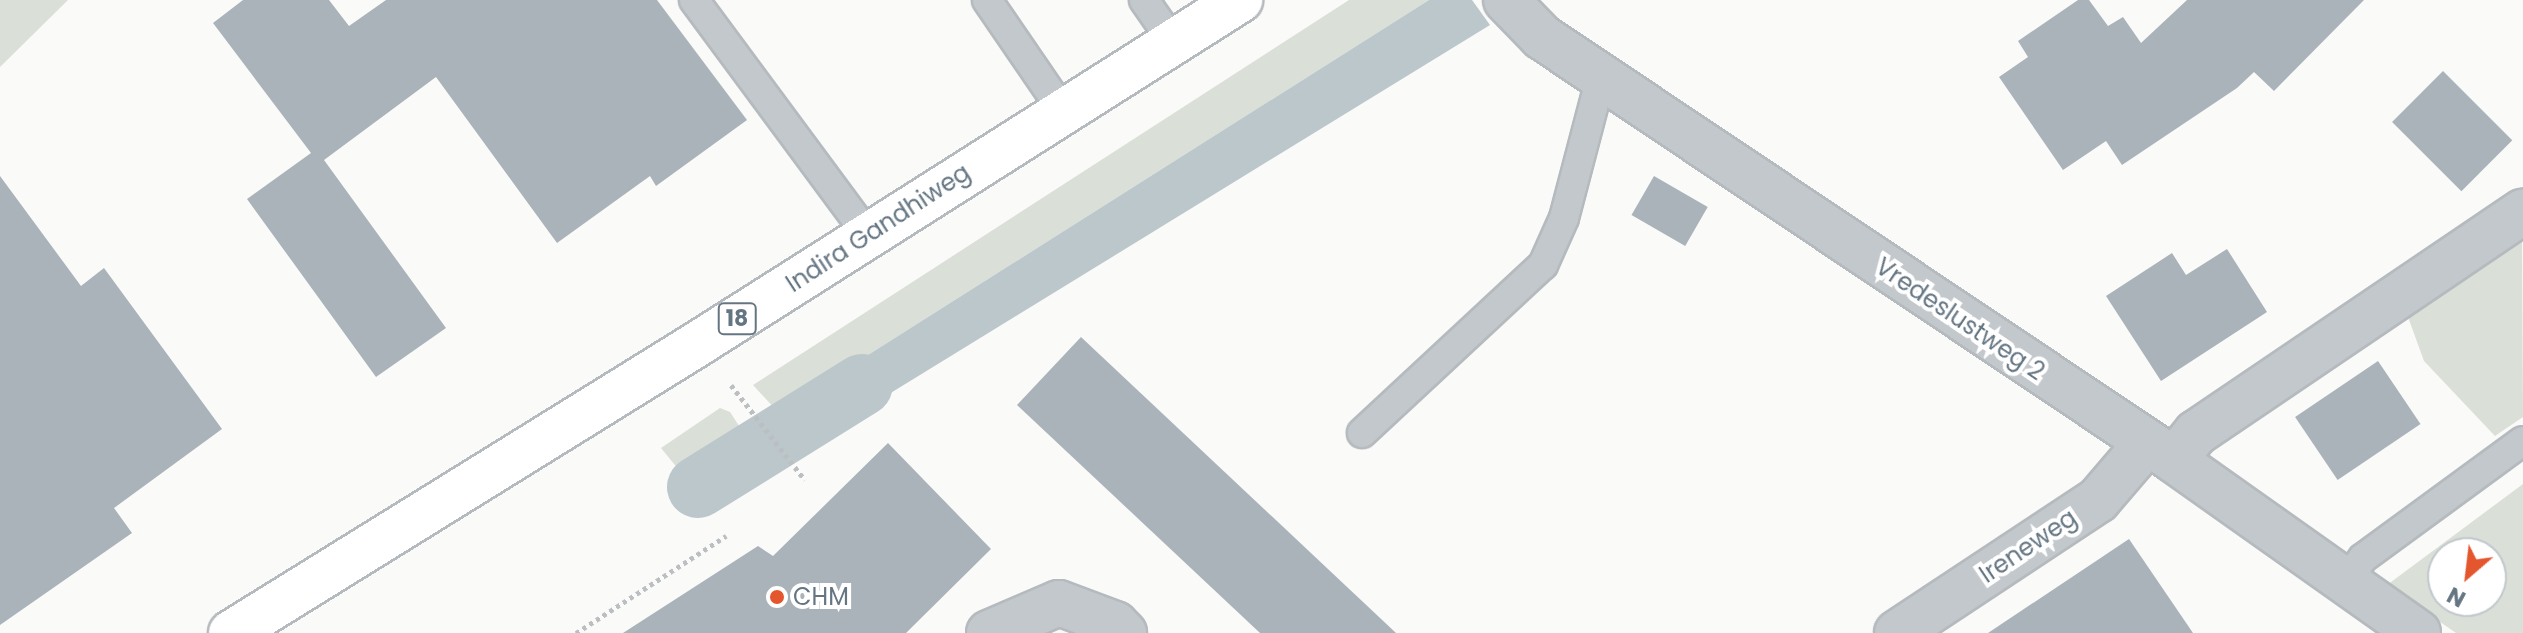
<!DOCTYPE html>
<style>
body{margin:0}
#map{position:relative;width:2523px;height:633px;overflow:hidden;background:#fafaf8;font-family:Poppins,sans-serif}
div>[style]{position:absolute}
.green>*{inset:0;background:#dadfd7}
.water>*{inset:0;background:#bbc7cb;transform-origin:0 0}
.canal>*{height:62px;margin:-31px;padding:0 31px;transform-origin:31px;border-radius:31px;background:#bbc7cb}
.building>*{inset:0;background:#aab3b9;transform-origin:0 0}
.path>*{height:5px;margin-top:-2.5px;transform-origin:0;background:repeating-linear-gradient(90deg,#bbbfc2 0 4px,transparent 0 8px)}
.roads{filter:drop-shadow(2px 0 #b5babe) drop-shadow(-2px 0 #b5babe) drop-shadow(0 2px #b5babe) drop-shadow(0 -2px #b5babe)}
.service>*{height:28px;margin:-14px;padding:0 14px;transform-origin:14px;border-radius:14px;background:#c3c8cc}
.minor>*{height:44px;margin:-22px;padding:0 22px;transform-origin:22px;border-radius:22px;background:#c3c8cc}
.primary>*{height:44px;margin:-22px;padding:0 22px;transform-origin:22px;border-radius:22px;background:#fff}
.dots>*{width:22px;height:22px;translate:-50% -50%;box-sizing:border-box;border:4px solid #fff;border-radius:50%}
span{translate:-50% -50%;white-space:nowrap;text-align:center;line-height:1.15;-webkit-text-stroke:8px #fff;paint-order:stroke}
.shield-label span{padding:2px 6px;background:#fff;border:2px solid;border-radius:6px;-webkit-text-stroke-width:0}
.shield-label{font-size:22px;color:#657683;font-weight:700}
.street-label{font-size:24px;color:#657683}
.poi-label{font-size:24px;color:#657683}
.left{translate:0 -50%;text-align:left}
.north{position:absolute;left:2427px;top:537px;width:80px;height:80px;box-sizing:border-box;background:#fff;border:2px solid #c1c8cd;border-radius:50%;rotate:208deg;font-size:22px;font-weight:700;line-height:32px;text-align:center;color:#657683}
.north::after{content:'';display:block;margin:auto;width:28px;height:36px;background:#e4572e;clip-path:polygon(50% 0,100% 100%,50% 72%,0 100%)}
</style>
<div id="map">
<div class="green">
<i style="clip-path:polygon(0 0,68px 0,0 67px)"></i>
<i style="clip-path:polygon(1349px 0,1429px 0,778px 412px,753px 385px)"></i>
<i style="clip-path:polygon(2522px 239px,2523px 417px,2495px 436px,2424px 361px,2408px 317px)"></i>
<i style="clip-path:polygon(720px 408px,730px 412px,743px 432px,683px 475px,661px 448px)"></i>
<i style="clip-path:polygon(evenodd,2523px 484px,2523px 633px,2456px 633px,2387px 585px,2523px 484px,2443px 553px,2491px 553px,2491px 601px,2443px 601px,2443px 553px)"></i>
</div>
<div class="water">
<i style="clip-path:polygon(1429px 0,1472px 0,1490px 25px,889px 394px,801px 440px,778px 412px)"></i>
<i style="left:743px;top:432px;width:48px;height:74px;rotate:54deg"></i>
</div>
<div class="canal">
<i style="left:698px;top:487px;width:193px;rotate:-31.9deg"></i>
</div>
<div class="building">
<i style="clip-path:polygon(243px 0,329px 0,349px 26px,386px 0,657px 0,747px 120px,656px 186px,650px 176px,557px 243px,436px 77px,324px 160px,446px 328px,376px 377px,247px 199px,311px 153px,213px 23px)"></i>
<i style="clip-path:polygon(2078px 0,2089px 0,2108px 26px,2123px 17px,2141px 43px,2187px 0,2364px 0,2274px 91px,2254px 72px,2237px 88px,2122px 165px,2106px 141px,2063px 170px,1999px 77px,2028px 57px,2018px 41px)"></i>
<i style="left:2443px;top:71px;width:98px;height:72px;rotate:45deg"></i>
<i style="clip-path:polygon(0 176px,81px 286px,104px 268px,222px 429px,114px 508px,132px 533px,0 625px)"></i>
<i style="left:1654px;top:176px;width:62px;height:45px;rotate:30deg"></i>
<i style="clip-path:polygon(2227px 249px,2267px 312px,2161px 381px,2106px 296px,2172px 253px,2186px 275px)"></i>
<i style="clip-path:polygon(1081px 337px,1396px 633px,1260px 633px,1017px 405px)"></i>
<i style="left:2378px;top:361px;width:76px;height:100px;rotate:56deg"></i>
<i style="clip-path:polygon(888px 443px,991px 549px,906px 633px,623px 633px,758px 546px,773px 556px)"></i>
<i style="clip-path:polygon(2129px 539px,2193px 633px,1988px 633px)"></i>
</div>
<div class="path">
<i style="left:731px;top:385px;width:120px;rotate:52.1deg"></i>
<i style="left:576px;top:633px;width:179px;rotate:-32.9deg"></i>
</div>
<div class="roads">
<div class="service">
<i style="left:694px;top:0;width:292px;rotate:53.5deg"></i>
<i style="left:987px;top:0;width:135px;rotate:55.6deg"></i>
<i style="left:1144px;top:0;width:52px;rotate:55.1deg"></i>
<i style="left:1362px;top:433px;width:247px;rotate:-42.9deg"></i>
<i style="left:1543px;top:265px;width:51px;rotate:-65.9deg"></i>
<i style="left:1564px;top:218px;width:146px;rotate:-75.3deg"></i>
<i style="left:2346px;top:582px;width:29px;rotate:-55deg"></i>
<i style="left:2363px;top:558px;width:198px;rotate:-36.2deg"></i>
</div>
<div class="minor">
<i style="left:1506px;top:0;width:52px;rotate:45.8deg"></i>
<i style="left:1542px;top:37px;width:760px;rotate:33.79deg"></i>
<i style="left:2174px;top:460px;width:299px;rotate:35.3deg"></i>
<i style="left:2174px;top:460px;width:35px;rotate:-51deg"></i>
<i style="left:2196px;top:433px;width:395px;rotate:-34.1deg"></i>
<i style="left:989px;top:633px;width:76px;rotate:-23.2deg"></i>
<i style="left:1059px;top:603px;width:60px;rotate:20.6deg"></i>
<i style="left:1115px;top:624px;width:13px;rotate:45deg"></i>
<i style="left:1897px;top:633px;width:241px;rotate:-33.5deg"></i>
<i style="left:2098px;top:500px;width:74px;rotate:-49.4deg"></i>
</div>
<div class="primary">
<i style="left:231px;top:633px;width:551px;rotate:-31.78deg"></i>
<i style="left:699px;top:343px;width:641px;rotate:-32.38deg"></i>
</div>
</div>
<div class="dots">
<i style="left:777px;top:597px;background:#e4572e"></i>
</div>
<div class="shield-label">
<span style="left:737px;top:319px">18</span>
</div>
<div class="street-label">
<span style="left:878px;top:228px;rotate:-33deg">Indira Gandhiweg</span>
<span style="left:1960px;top:319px;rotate:34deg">Vredeslustweg 2</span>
<span style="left:2028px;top:546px;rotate:-34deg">Ireneweg</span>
</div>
<div class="poi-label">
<span class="left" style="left:793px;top:597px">CHM</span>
</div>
<div class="north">N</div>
</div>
